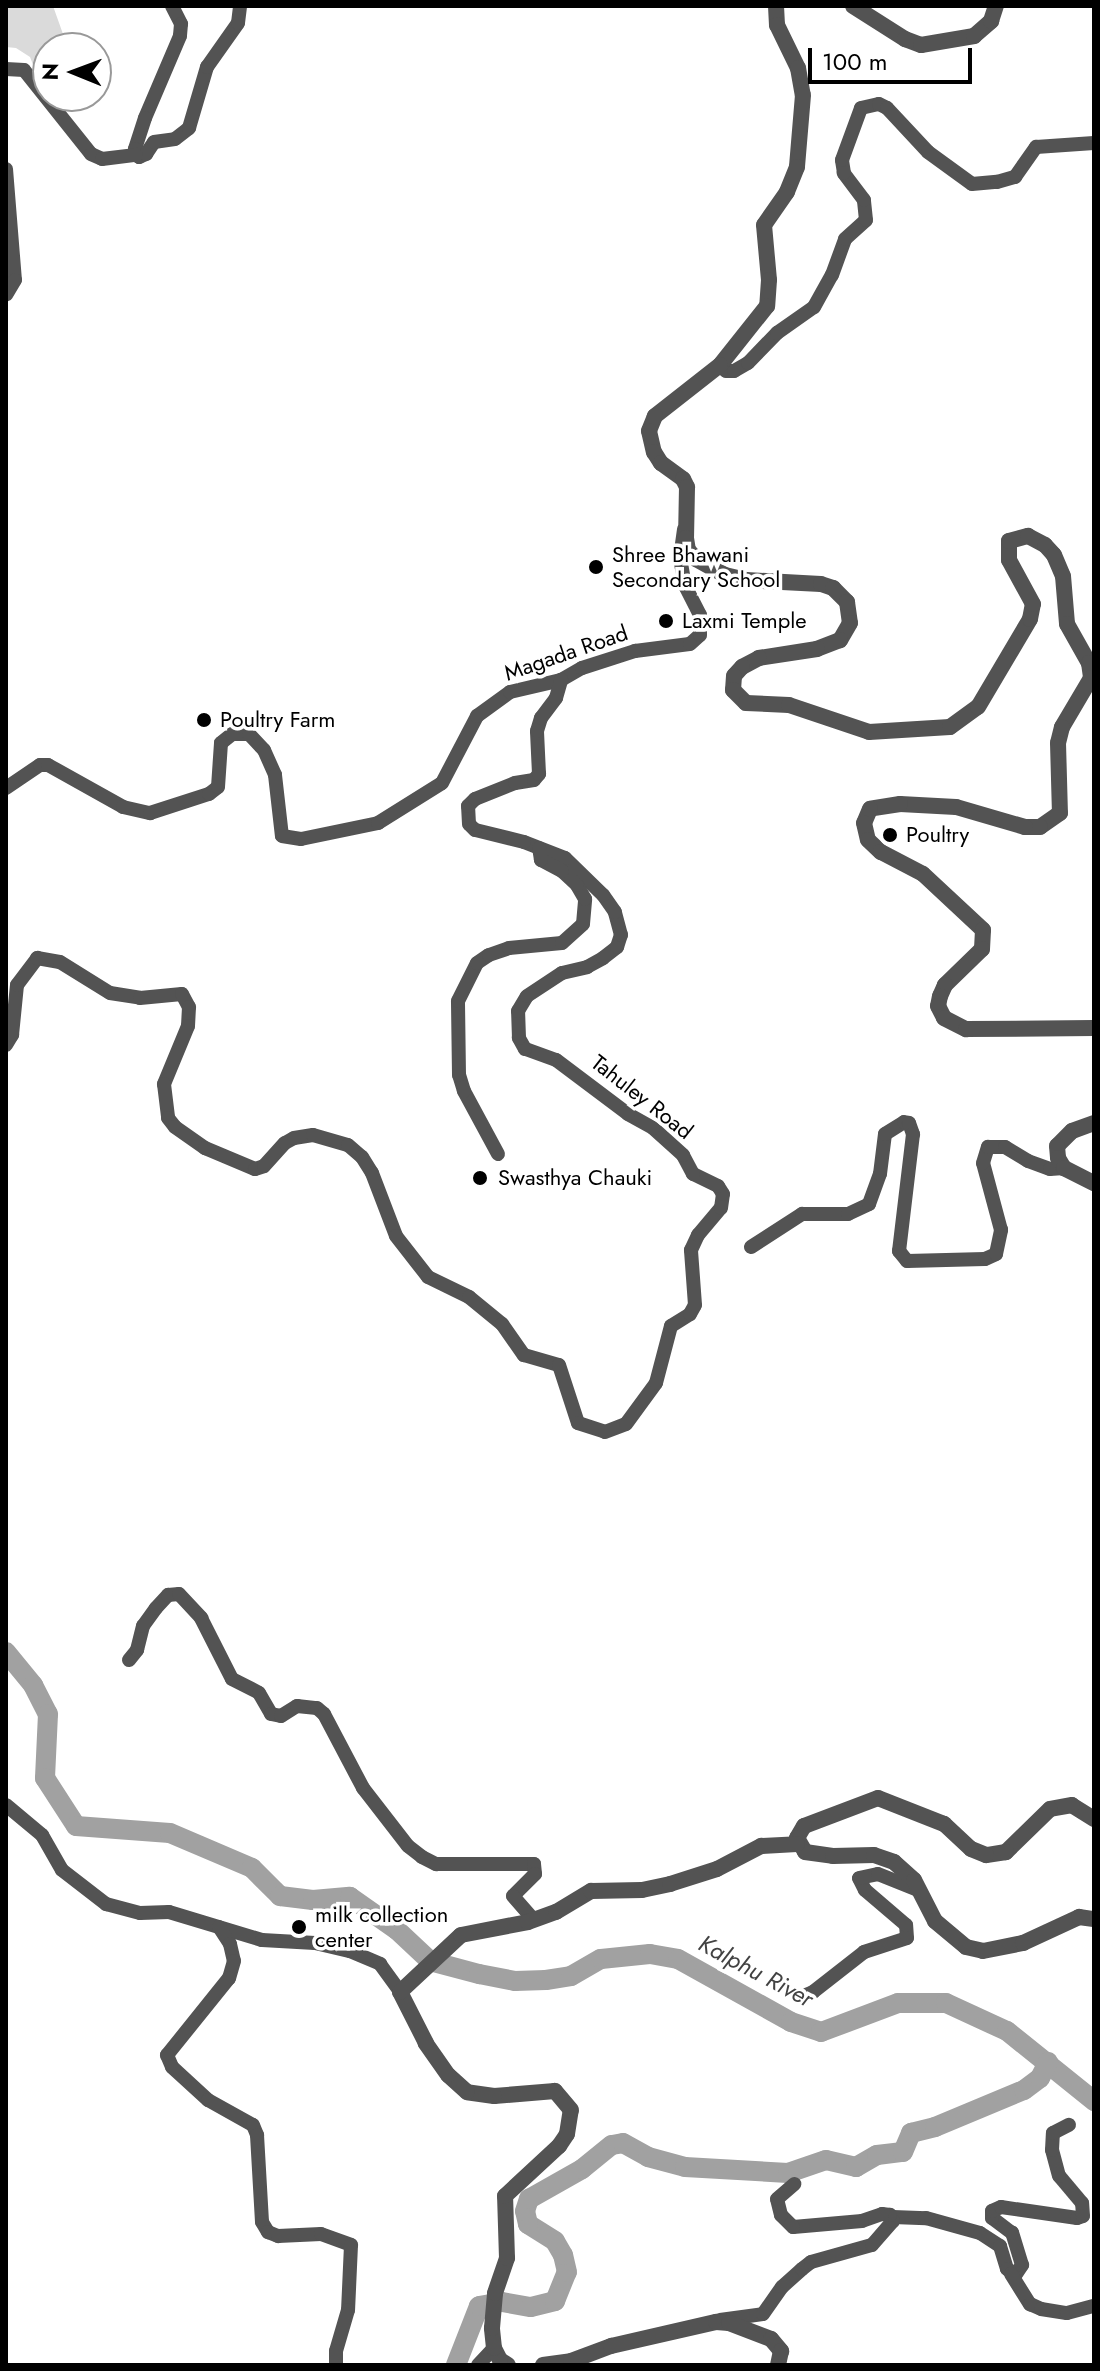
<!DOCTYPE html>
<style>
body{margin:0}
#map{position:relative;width:1100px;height:2371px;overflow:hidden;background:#fff;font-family:Jost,sans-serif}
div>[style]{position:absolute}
.green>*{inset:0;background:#dadada}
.river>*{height:20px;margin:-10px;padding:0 10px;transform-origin:10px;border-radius:10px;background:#a1a1a1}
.minor>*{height:14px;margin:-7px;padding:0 7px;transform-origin:7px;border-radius:7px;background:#535353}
.tertiary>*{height:16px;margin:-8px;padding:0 8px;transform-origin:8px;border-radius:8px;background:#535353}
.dots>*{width:22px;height:22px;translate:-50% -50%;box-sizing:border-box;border:4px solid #fff;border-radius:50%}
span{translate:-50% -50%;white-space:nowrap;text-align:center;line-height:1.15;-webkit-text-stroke:7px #fff;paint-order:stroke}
.poi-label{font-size:22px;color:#000}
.left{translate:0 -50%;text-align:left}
.street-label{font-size:22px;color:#000}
.water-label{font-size:24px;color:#424242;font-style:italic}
.frame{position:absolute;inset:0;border:8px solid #000;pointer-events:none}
.north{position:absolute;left:32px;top:32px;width:80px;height:80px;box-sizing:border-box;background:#fff;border:2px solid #999;border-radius:50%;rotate:271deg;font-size:22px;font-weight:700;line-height:32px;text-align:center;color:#000}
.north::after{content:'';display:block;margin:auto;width:28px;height:36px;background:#000;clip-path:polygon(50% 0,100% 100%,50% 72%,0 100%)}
.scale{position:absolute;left:808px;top:48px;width:164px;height:36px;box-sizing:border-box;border:4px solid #000;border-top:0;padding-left:10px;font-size:24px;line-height:28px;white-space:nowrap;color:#000;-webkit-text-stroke:6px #fff;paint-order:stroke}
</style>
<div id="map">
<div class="green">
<i style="clip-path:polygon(6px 6px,53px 6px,68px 48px,48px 48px,48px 94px,43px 90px,30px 57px,16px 48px,6px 47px)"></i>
</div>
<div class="river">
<i style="left:6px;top:1652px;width:43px;rotate:50.7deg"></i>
<i style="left:33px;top:1685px;width:33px;rotate:63deg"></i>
<i style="left:48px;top:1714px;width:64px;rotate:92.7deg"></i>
<i style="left:45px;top:1778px;width:57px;rotate:57.1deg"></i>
<i style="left:76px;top:1826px;width:94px;rotate:4.3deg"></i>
<i style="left:170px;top:1833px;width:89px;rotate:23.1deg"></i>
<i style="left:252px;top:1868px;width:40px;rotate:45deg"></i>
<i style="left:280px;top:1896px;width:33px;rotate:7deg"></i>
<i style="left:313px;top:1900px;width:37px;rotate:-5deg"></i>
<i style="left:350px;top:1897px;width:57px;rotate:35.1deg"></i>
<i style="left:397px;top:1930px;width:45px;rotate:43.2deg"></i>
<i style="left:430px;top:1961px;width:51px;rotate:14.9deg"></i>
<i style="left:479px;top:1974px;width:37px;rotate:11deg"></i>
<i style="left:515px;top:1981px;width:31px;rotate:-2deg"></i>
<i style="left:546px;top:1980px;width:25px;rotate:-9deg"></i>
<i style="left:571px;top:1976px;width:34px;rotate:-30deg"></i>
<i style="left:601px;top:1959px;width:49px;rotate:-5.8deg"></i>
<i style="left:650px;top:1954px;width:28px;rotate:10deg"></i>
<i style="left:678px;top:1959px;width:129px;rotate:29.1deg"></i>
<i style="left:791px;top:2022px;width:32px;rotate:18deg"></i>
<i style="left:821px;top:2032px;width:82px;rotate:-20.6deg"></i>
<i style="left:898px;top:2003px;width:48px"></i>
<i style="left:946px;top:2003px;width:67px;rotate:24.7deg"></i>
<i style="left:1007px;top:2031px;width:112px;rotate:38.8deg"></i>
<i style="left:456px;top:2365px;width:63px;rotate:-68.7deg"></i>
<i style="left:479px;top:2306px;width:23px;rotate:-10deg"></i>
<i style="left:502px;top:2302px;width:29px;rotate:10deg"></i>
<i style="left:531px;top:2307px;width:25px;rotate:-14deg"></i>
<i style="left:555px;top:2301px;width:31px;rotate:-68deg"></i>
<i style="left:567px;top:2272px;width:17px;rotate:-103deg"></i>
<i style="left:563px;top:2255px;width:16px;rotate:-120deg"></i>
<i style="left:555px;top:2241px;width:32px;rotate:-148deg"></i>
<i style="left:528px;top:2224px;width:13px;rotate:-103deg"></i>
<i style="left:525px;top:2211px;width:13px;rotate:-72deg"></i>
<i style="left:529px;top:2199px;width:61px;rotate:-29.5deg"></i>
<i style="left:582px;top:2169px;width:38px;rotate:-39deg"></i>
<i style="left:612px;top:2145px;width:11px;rotate:-10deg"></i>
<i style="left:623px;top:2143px;width:29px;rotate:29deg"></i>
<i style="left:648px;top:2157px;width:38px;rotate:15deg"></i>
<i style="left:685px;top:2167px;width:103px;rotate:3.3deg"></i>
<i style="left:788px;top:2173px;width:40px;rotate:-18.9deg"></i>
<i style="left:826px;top:2160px;width:31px;rotate:13deg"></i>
<i style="left:856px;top:2167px;width:24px;rotate:-30deg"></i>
<i style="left:877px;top:2155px;width:26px;rotate:-7deg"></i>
<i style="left:903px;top:2152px;width:21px;rotate:-67deg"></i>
<i style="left:911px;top:2133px;width:25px;rotate:-14deg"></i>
<i style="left:935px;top:2127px;width:96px;rotate:-22.6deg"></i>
<i style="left:1024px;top:2090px;width:20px;rotate:-37deg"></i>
<i style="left:1040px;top:2078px;width:18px;rotate:-63deg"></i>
</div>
<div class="minor">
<i style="left:172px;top:6px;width:20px;rotate:63deg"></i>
<i style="left:181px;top:24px;width:12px;rotate:95deg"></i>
<i style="left:180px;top:36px;width:89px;rotate:113.1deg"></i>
<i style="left:145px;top:118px;width:33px;rotate:108deg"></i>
<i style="left:135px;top:149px;width:9px;rotate:63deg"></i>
<i style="left:139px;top:157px;width:8px;rotate:-23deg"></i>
<i style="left:146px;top:154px;width:14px;rotate:-56deg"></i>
<i style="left:154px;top:142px;width:21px;rotate:-8deg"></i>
<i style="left:175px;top:139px;width:18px;rotate:-38deg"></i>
<i style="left:189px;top:128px;width:64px;rotate:-73.6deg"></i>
<i style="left:207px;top:67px;width:54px;rotate:-54.8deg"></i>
<i style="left:238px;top:23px;width:17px;rotate:-83deg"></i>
<i style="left:6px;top:69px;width:18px;rotate:3deg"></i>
<i style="left:24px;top:70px;width:107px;rotate:51.4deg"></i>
<i style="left:91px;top:154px;width:12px;rotate:24deg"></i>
<i style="left:102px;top:159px;width:34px;rotate:-7deg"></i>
<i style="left:6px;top:169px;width:111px;rotate:85.4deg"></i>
<i style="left:15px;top:280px;width:17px;rotate:121deg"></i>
<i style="left:720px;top:365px;width:8px;rotate:45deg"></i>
<i style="left:726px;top:371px;width:8px"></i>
<i style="left:734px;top:371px;width:16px;rotate:-30deg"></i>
<i style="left:748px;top:363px;width:42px;rotate:-46deg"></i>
<i style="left:777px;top:333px;width:45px;rotate:-35.1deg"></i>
<i style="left:814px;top:307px;width:37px;rotate:-61deg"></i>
<i style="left:832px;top:275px;width:38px;rotate:-70deg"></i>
<i style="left:845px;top:239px;width:28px;rotate:-42deg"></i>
<i style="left:866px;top:220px;width:20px;rotate:-96deg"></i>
<i style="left:864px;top:200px;width:34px;rotate:-127deg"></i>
<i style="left:844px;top:173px;width:13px;rotate:-99deg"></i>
<i style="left:842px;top:160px;width:55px;rotate:-69.9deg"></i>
<i style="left:861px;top:108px;width:18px;rotate:-13deg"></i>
<i style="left:879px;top:104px;width:9px;rotate:27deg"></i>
<i style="left:887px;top:108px;width:60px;rotate:47deg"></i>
<i style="left:928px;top:152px;width:54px;rotate:36deg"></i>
<i style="left:972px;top:184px;width:25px;rotate:-5deg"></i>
<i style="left:997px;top:182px;width:19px;rotate:-16deg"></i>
<i style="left:1015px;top:177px;width:37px;rotate:-55deg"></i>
<i style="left:1036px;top:147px;width:58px;rotate:-3.9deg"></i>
<i style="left:6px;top:788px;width:41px;rotate:-34.1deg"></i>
<i style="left:40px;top:765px;width:8px"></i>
<i style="left:48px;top:765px;width:86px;rotate:29.2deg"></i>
<i style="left:123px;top:807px;width:28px;rotate:13deg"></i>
<i style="left:150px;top:813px;width:62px;rotate:-17.9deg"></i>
<i style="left:209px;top:794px;width:11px;rotate:-38deg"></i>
<i style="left:218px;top:787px;width:44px;rotate:-86.1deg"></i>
<i style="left:221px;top:743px;width:14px;rotate:-39deg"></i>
<i style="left:232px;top:734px;width:17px"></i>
<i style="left:249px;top:734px;width:22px;rotate:47deg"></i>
<i style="left:264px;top:750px;width:27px;rotate:66deg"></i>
<i style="left:275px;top:775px;width:61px;rotate:83.5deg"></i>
<i style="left:282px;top:836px;width:19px;rotate:9deg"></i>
<i style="left:301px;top:839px;width:79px;rotate:-11.7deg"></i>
<i style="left:378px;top:823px;width:75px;rotate:-32deg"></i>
<i style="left:442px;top:783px;width:76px;rotate:-62.4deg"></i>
<i style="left:477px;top:716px;width:41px;rotate:-36deg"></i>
<i style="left:510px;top:692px;width:52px;rotate:-13.2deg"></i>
<i style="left:561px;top:680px;width:24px;rotate:-30deg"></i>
<i style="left:582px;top:668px;width:56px;rotate:-17.8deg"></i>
<i style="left:635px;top:651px;width:55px;rotate:-7.3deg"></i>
<i style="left:690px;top:644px;width:13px;rotate:-42deg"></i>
<i style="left:700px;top:635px;width:20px;rotate:-90deg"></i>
<i style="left:700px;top:615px;width:33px;rotate:-117deg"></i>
<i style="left:685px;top:586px;width:28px;rotate:-100deg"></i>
<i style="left:680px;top:558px;width:29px;rotate:-82deg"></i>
<i style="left:6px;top:1045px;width:12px;rotate:-59deg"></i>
<i style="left:12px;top:1035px;width:50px;rotate:-84.3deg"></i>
<i style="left:17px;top:985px;width:34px;rotate:-53deg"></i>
<i style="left:37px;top:958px;width:23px;rotate:10deg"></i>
<i style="left:60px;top:962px;width:59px;rotate:31.8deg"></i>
<i style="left:110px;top:993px;width:30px;rotate:9deg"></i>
<i style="left:140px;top:998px;width:42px;rotate:-5.4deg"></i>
<i style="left:182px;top:994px;width:15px;rotate:62deg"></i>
<i style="left:189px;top:1007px;width:19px;rotate:93deg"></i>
<i style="left:188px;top:1026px;width:63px;rotate:112.5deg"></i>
<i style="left:164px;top:1084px;width:34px;rotate:83deg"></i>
<i style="left:168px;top:1118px;width:11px;rotate:52deg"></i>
<i style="left:175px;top:1127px;width:37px;rotate:35deg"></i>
<i style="left:205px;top:1148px;width:54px;rotate:22.8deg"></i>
<i style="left:255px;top:1169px;width:9px;rotate:-18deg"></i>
<i style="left:264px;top:1166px;width:31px;rotate:-48deg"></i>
<i style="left:285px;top:1143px;width:10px;rotate:-29deg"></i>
<i style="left:294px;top:1138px;width:19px;rotate:-9deg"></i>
<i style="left:313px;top:1135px;width:36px;rotate:16deg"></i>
<i style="left:348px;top:1145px;width:18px;rotate:41deg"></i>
<i style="left:362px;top:1157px;width:19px;rotate:58deg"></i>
<i style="left:372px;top:1173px;width:67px;rotate:69.1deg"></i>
<i style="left:396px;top:1236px;width:52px;rotate:52deg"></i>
<i style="left:428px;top:1277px;width:46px;rotate:26deg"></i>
<i style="left:469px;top:1297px;width:43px;rotate:39.3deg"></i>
<i style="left:502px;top:1324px;width:38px;rotate:55deg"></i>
<i style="left:524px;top:1355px;width:36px;rotate:16deg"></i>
<i style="left:559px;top:1365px;width:61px;rotate:71.9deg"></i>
<i style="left:578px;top:1423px;width:28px;rotate:18deg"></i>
<i style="left:605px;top:1432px;width:22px;rotate:-21deg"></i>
<i style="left:626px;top:1424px;width:51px;rotate:-53.8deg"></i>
<i style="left:656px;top:1383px;width:59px;rotate:-75.3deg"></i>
<i style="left:671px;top:1326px;width:22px;rotate:-32deg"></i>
<i style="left:690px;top:1314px;width:10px;rotate:-61deg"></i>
<i style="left:695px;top:1305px;width:55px;rotate:-94.2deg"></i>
<i style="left:691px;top:1250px;width:17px;rotate:-65deg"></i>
<i style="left:698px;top:1235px;width:35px;rotate:-50deg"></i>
<i style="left:721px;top:1208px;width:14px;rotate:-82deg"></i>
<i style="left:723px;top:1194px;width:9px;rotate:-122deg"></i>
<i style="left:718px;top:1186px;width:28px;rotate:-154deg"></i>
<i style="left:693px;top:1174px;width:21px;rotate:-118deg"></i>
<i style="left:683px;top:1155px;width:40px;rotate:-138deg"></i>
<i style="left:653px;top:1128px;width:29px;rotate:-151deg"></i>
<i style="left:628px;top:1114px;width:90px;rotate:-143.1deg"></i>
<i style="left:556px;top:1060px;width:33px;rotate:-160deg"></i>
<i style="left:525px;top:1049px;width:13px;rotate:-119deg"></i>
<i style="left:519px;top:1038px;width:27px;rotate:-92deg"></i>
<i style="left:518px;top:1011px;width:17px;rotate:-59deg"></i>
<i style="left:527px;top:996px;width:42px;rotate:-33.3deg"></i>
<i style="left:562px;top:973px;width:26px;rotate:-13deg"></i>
<i style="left:587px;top:967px;width:18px;rotate:-29deg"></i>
<i style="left:603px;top:958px;width:18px;rotate:-38deg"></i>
<i style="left:617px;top:947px;width:13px;rotate:-72deg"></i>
<i style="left:621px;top:935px;width:24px;rotate:-105deg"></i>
<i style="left:615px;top:912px;width:21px;rotate:-125deg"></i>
<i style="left:603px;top:895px;width:53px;rotate:-135.8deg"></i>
<i style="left:565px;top:858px;width:44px;rotate:-158.7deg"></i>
<i style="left:524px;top:842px;width:50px;rotate:-166.2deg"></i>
<i style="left:475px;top:830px;width:8px;rotate:-135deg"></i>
<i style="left:469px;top:824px;width:18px;rotate:-93deg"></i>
<i style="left:468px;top:806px;width:10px;rotate:-45deg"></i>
<i style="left:475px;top:799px;width:43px;rotate:-21.8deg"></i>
<i style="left:515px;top:783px;width:19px;rotate:-9deg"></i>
<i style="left:534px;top:780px;width:8px;rotate:-50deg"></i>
<i style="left:539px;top:774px;width:43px;rotate:-92.7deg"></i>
<i style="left:537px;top:731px;width:14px;rotate:-73deg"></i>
<i style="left:541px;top:718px;width:25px;rotate:-53deg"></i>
<i style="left:556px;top:698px;width:19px;rotate:-74deg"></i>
<i style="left:498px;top:1154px;width:72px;rotate:-118.4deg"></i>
<i style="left:464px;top:1091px;width:17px;rotate:-107deg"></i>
<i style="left:459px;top:1075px;width:74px;rotate:-90.8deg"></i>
<i style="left:458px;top:1001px;width:42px;rotate:-63.4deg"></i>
<i style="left:477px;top:963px;width:14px;rotate:-34deg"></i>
<i style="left:489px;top:955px;width:21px;rotate:-19deg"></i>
<i style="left:509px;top:948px;width:53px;rotate:-5.4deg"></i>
<i style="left:562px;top:943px;width:28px;rotate:-42deg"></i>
<i style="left:583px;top:924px;width:25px;rotate:-85deg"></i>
<i style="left:585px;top:899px;width:16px;rotate:-120deg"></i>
<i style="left:577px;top:885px;width:21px;rotate:-137deg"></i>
<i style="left:562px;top:871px;width:24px;rotate:-152deg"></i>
<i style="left:541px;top:860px;width:12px;rotate:-99deg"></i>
<i style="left:751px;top:1247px;width:61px;rotate:-32.9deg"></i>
<i style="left:802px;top:1214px;width:46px"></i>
<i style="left:848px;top:1214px;width:23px;rotate:-25deg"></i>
<i style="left:869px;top:1204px;width:32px;rotate:-70deg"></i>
<i style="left:880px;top:1174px;width:40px;rotate:-82.9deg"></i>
<i style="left:885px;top:1134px;width:22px;rotate:-32deg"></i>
<i style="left:904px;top:1122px;width:5px;rotate:11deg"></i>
<i style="left:909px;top:1123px;width:12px;rotate:70deg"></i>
<i style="left:913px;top:1134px;width:118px;rotate:96.8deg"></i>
<i style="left:899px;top:1251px;width:13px;rotate:51deg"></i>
<i style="left:907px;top:1261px;width:78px;rotate:-1.5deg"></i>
<i style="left:985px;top:1259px;width:12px;rotate:-24deg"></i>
<i style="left:996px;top:1254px;width:25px;rotate:-78deg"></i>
<i style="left:1001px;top:1230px;width:69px;rotate:-105deg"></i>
<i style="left:983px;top:1163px;width:17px;rotate:-73deg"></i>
<i style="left:988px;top:1147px;width:17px"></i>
<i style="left:1005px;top:1147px;width:27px;rotate:31deg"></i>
<i style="left:1028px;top:1161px;width:23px;rotate:20deg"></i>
<i style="left:1050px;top:1169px;width:14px;rotate:-4deg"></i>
<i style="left:129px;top:1660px;width:13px;rotate:-51deg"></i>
<i style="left:137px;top:1650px;width:25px;rotate:-76deg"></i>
<i style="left:143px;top:1626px;width:22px;rotate:-54deg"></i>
<i style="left:156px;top:1608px;width:18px;rotate:-47deg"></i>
<i style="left:168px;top:1595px;width:11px;rotate:-5deg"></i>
<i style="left:179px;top:1594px;width:33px;rotate:47deg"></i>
<i style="left:201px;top:1618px;width:68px;rotate:63.1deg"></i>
<i style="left:232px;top:1679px;width:30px;rotate:27deg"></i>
<i style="left:259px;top:1693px;width:24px;rotate:60deg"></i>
<i style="left:271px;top:1714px;width:10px;rotate:11deg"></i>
<i style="left:281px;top:1716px;width:19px;rotate:-32deg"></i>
<i style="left:297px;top:1706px;width:20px;rotate:6deg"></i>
<i style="left:317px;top:1708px;width:9px;rotate:41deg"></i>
<i style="left:324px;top:1714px;width:84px;rotate:62.2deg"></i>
<i style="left:363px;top:1788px;width:73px;rotate:52.2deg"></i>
<i style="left:408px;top:1846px;width:18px;rotate:38deg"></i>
<i style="left:422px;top:1857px;width:16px;rotate:27deg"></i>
<i style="left:436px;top:1864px;width:98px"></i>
<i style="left:534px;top:1864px;width:10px;rotate:84deg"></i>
<i style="left:535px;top:1874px;width:31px;rotate:135deg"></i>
<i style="left:513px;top:1896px;width:32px;rotate:49deg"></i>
<i style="left:6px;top:1805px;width:47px;rotate:39.8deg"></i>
<i style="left:42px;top:1835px;width:40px;rotate:60.3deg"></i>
<i style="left:62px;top:1870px;width:56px;rotate:37.7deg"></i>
<i style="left:106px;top:1904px;width:35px;rotate:15deg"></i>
<i style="left:140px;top:1913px;width:29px;rotate:-2deg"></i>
<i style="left:169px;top:1912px;width:97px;rotate:16.8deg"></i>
<i style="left:262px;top:1940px;width:53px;rotate:3.2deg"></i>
<i style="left:315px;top:1943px;width:36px;rotate:13deg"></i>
<i style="left:350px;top:1951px;width:33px;rotate:23deg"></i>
<i style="left:380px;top:1964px;width:34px;rotate:54deg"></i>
<i style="left:219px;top:1927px;width:20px;rotate:57deg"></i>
<i style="left:230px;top:1944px;width:17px;rotate:77deg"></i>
<i style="left:234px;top:1961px;width:18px;rotate:106deg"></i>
<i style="left:229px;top:1978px;width:99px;rotate:128.8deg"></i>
<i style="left:167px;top:2055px;width:13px;rotate:67deg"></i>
<i style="left:172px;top:2067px;width:49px;rotate:42.5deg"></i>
<i style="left:208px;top:2100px;width:51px;rotate:29.1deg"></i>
<i style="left:253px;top:2125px;width:11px;rotate:68deg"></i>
<i style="left:257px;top:2135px;width:87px;rotate:86.7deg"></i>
<i style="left:262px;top:2222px;width:12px;rotate:59deg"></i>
<i style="left:268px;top:2232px;width:11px;rotate:22deg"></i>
<i style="left:278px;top:2236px;width:43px;rotate:-2.7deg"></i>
<i style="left:321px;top:2234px;width:32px;rotate:20deg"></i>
<i style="left:351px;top:2245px;width:65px;rotate:92.6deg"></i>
<i style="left:348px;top:2310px;width:43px;rotate:106.3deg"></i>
<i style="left:336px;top:2351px;width:14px;rotate:90deg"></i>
<i style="left:806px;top:1995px;width:8px;rotate:-23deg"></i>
<i style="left:813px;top:1992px;width:65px;rotate:-38.1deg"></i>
<i style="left:864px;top:1952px;width:45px;rotate:-18deg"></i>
<i style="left:907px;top:1938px;width:13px;rotate:-94deg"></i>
<i style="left:906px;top:1925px;width:54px;rotate:-139.5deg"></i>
<i style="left:865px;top:1890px;width:13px;rotate:-117deg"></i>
<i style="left:859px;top:1878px;width:19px;rotate:-12deg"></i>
<i style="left:878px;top:1874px;width:43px;rotate:21.8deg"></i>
<i style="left:893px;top:2217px;width:33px;rotate:2deg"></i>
<i style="left:926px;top:2218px;width:56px;rotate:15.5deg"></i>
<i style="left:980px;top:2233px;width:24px;rotate:33deg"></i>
<i style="left:1000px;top:2246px;width:24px;rotate:73deg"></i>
<i style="left:1007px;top:2269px;width:10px;rotate:29deg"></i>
<i style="left:1016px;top:2274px;width:11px;rotate:-56deg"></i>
<i style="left:1022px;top:2265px;width:34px;rotate:-107deg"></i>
<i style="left:1012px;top:2233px;width:25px;rotate:-143deg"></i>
<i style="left:992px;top:2218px;width:7px;rotate:-90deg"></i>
<i style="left:992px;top:2211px;width:10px;rotate:-24deg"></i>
<i style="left:1001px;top:2207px;width:77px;rotate:8.2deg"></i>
<i style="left:1077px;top:2218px;width:6px;rotate:-18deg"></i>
<i style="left:1083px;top:2216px;width:13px;rotate:-94deg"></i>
<i style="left:1082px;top:2203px;width:35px;rotate:-130deg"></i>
<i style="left:1059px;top:2176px;width:27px;rotate:-105deg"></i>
<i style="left:1052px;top:2150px;width:17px;rotate:-87deg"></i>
<i style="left:1053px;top:2133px;width:18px;rotate:-27deg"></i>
<i style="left:1011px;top:2274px;width:36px;rotate:58deg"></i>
<i style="left:1030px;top:2304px;width:12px;rotate:24deg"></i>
<i style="left:1041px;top:2309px;width:26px;rotate:9deg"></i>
<i style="left:1067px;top:2313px;width:28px;rotate:-15deg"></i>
<i style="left:720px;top:2320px;width:43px;rotate:-7.9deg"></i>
<i style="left:763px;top:2314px;width:33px;rotate:-55deg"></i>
<i style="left:782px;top:2287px;width:27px;rotate:-42deg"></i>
<i style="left:802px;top:2269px;width:11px;rotate:-38deg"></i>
<i style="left:811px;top:2262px;width:63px;rotate:-15.6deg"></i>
<i style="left:872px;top:2245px;width:32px;rotate:-49deg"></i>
<i style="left:893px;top:2221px;width:7px;rotate:-117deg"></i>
<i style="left:890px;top:2215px;width:8px;rotate:-173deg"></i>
<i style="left:882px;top:2214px;width:21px;rotate:161deg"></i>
<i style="left:862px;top:2221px;width:69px;rotate:175deg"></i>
<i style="left:793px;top:2227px;width:17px;rotate:-135deg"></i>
<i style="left:781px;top:2215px;width:16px;rotate:-104deg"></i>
<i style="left:777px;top:2199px;width:23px;rotate:-41deg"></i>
<i style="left:478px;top:2365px;width:23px;rotate:-47deg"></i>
</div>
<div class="tertiary">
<i style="left:776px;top:6px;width:19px;rotate:87deg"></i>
<i style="left:777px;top:25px;width:48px;rotate:64deg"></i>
<i style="left:798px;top:68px;width:27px;rotate:80deg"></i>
<i style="left:803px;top:95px;width:72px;rotate:94.8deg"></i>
<i style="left:797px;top:167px;width:27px;rotate:112deg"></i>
<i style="left:787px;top:192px;width:40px;rotate:124.9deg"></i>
<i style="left:764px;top:225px;width:55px;rotate:84.8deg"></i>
<i style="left:769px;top:280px;width:26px;rotate:94deg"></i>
<i style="left:767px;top:306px;width:75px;rotate:128.5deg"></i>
<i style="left:720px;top:365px;width:83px;rotate:141.9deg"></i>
<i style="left:655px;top:416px;width:16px;rotate:112deg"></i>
<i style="left:649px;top:431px;width:22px;rotate:77deg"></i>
<i style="left:654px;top:452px;width:13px;rotate:58deg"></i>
<i style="left:661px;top:463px;width:27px;rotate:36deg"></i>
<i style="left:683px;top:479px;width:9px;rotate:63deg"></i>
<i style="left:687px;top:487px;width:51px;rotate:91.1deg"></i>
<i style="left:686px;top:538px;width:12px;rotate:81deg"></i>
<i style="left:688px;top:550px;width:12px;rotate:48deg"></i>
<i style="left:696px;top:559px;width:33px;rotate:29deg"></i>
<i style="left:725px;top:575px;width:22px;rotate:13deg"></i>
<i style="left:746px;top:580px;width:75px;rotate:3.1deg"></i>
<i style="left:821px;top:584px;width:13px;rotate:18deg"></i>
<i style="left:833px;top:588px;width:20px;rotate:45deg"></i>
<i style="left:847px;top:602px;width:21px;rotate:82deg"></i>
<i style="left:850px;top:623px;width:20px;rotate:120deg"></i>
<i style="left:840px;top:640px;width:25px;rotate:159deg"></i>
<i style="left:817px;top:649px;width:59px;rotate:171.2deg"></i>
<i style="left:759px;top:658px;width:19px;rotate:152deg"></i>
<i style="left:742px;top:667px;width:12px;rotate:132deg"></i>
<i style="left:734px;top:676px;width:14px;rotate:94deg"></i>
<i style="left:733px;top:690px;width:18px;rotate:45deg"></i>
<i style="left:746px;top:703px;width:43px;rotate:2.7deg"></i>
<i style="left:789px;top:705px;width:84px;rotate:18.6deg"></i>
<i style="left:869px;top:732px;width:81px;rotate:-3.5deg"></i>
<i style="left:950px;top:727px;width:34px;rotate:-36deg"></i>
<i style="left:978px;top:707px;width:102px;rotate:-59.4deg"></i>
<i style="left:1030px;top:619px;width:15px;rotate:-79deg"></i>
<i style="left:1033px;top:604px;width:50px;rotate:-118.6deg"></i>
<i style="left:1009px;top:560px;width:19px;rotate:-90deg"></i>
<i style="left:1009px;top:541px;width:20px;rotate:-15deg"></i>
<i style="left:1028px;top:536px;width:19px;rotate:28deg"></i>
<i style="left:1045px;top:545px;width:13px;rotate:48deg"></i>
<i style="left:1054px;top:555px;width:23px;rotate:67deg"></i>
<i style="left:1063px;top:576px;width:48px;rotate:85.2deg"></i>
<i style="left:1067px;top:624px;width:45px;rotate:60.6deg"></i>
<i style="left:1089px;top:663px;width:15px;rotate:82deg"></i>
<i style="left:1091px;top:678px;width:57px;rotate:120.6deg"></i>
<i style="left:1062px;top:727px;width:16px;rotate:104deg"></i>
<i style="left:1058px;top:743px;width:70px;rotate:88.4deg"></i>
<i style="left:1060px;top:813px;width:24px;rotate:145deg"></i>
<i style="left:1040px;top:827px;width:15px;rotate:180deg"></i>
<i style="left:1025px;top:827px;width:72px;rotate:-163.8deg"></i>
<i style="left:956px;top:807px;width:56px;rotate:-176.9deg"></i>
<i style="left:900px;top:804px;width:30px;rotate:171deg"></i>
<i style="left:870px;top:809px;width:15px;rotate:113deg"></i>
<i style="left:864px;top:823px;width:17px;rotate:77deg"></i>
<i style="left:868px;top:840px;width:18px;rotate:43deg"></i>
<i style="left:881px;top:852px;width:47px;rotate:27.6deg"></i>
<i style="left:923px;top:874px;width:82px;rotate:43deg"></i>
<i style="left:983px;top:930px;width:19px;rotate:93deg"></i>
<i style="left:982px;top:949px;width:52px;rotate:135.8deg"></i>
<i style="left:945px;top:985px;width:12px;rotate:114deg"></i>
<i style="left:940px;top:996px;width:10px;rotate:101deg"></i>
<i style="left:938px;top:1006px;width:13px;rotate:63deg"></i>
<i style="left:944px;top:1018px;width:25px;rotate:27deg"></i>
<i style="left:966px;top:1029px;width:128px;rotate:-0.4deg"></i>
<i style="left:853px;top:6px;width:62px;rotate:32.4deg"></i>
<i style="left:905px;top:39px;width:17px;rotate:21deg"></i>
<i style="left:921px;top:45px;width:54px;rotate:-9.6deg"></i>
<i style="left:974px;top:36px;width:23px;rotate:-41deg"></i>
<i style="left:991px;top:21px;width:16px;rotate:-72deg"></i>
<i style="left:1094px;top:1123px;width:23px;rotate:160deg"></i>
<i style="left:1072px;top:1131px;width:21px;rotate:135deg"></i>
<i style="left:1057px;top:1146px;width:12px;rotate:85deg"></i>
<i style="left:1058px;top:1158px;width:12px;rotate:59deg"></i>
<i style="left:1064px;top:1168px;width:34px;rotate:27deg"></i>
<i style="left:1094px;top:1819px;width:26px;rotate:-148deg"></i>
<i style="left:1072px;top:1805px;width:22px;rotate:170deg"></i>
<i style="left:1050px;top:1809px;width:62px;rotate:135.7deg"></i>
<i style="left:1006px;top:1852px;width:20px;rotate:171deg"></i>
<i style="left:986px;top:1855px;width:16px;rotate:-158deg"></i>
<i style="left:971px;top:1849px;width:37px;rotate:-137deg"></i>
<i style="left:944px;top:1824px;width:71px;rotate:-158.5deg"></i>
<i style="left:878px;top:1798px;width:79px;rotate:159.3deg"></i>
<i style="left:804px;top:1826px;width:14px;rotate:120deg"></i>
<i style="left:797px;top:1838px;width:16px;rotate:60deg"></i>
<i style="left:805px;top:1852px;width:28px;rotate:8deg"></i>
<i style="left:833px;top:1856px;width:41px;rotate:-1.4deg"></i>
<i style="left:874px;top:1855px;width:21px;rotate:19deg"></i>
<i style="left:894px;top:1862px;width:27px;rotate:42deg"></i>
<i style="left:914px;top:1880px;width:46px;rotate:62.9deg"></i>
<i style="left:935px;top:1921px;width:40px;rotate:40deg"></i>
<i style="left:966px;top:1947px;width:17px;rotate:13deg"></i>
<i style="left:983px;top:1951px;width:41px;rotate:-11.3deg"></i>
<i style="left:1023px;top:1943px;width:62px;rotate:-24.9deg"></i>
<i style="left:1079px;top:1917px;width:15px;rotate:8deg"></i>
<i style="left:508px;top:2365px;width:9px;rotate:-148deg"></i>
<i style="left:500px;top:2360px;width:13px;rotate:-117deg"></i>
<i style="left:494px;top:2348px;width:20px;rotate:-96deg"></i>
<i style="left:492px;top:2328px;width:35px;rotate:-85deg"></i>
<i style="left:495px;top:2293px;width:37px;rotate:-71deg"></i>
<i style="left:507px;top:2258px;width:62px;rotate:-91.8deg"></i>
<i style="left:505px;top:2196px;width:74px;rotate:-42.8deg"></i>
<i style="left:559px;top:2146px;width:14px;rotate:-56deg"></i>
<i style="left:567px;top:2134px;width:24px;rotate:-81deg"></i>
<i style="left:571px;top:2110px;width:25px;rotate:-130deg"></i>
<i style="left:555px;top:2091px;width:61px;rotate:175.3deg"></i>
<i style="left:494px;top:2096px;width:27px;rotate:-172deg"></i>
<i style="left:467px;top:2092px;width:25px;rotate:-138deg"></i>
<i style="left:448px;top:2075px;width:39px;rotate:-125deg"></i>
<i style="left:426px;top:2043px;width:57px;rotate:-117deg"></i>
<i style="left:400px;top:1992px;width:83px;rotate:-43.1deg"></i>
<i style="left:461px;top:1935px;width:68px;rotate:-11deg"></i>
<i style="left:528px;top:1922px;width:30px;rotate:-20deg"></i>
<i style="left:556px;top:1912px;width:41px;rotate:-31deg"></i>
<i style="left:591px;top:1891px;width:51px;rotate:-1.1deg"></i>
<i style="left:642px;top:1890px;width:29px;rotate:-12deg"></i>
<i style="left:670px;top:1884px;width:49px;rotate:-17.7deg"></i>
<i style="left:717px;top:1869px;width:50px;rotate:-27.6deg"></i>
<i style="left:761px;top:1846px;width:36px;rotate:-3deg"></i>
<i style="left:543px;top:2365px;width:28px;rotate:-8deg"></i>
<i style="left:571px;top:2361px;width:43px;rotate:-20.6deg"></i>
<i style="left:611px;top:2346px;width:108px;rotate:-12.9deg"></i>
<i style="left:716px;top:2322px;width:13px;rotate:4deg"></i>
<i style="left:729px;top:2323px;width:45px;rotate:20.9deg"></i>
<i style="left:771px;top:2339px;width:16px;rotate:50deg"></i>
<i style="left:781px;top:2351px;width:14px;rotate:102deg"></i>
</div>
<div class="dots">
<i style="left:596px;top:567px;background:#000"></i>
<i style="left:666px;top:621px;background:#000"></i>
<i style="left:204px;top:720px;background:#000"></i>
<i style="left:890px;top:835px;background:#000"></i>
<i style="left:480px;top:1178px;background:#000"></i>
<i style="left:299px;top:1927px;background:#000"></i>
</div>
<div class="poi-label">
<span class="left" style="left:612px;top:567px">Shree Bhawani<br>Secondary School</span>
<span class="left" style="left:682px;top:621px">Laxmi Temple</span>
<span class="left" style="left:220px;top:720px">Poultry Farm</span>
<span class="left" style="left:906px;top:835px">Poultry</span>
<span class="left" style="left:498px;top:1178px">Swasthya Chauki</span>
<span class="left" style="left:315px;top:1927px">milk collection<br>center</span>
</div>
<div class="street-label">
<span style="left:566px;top:653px;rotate:-19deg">Magada Road</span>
<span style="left:642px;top:1097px;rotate:38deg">Tahuley Road</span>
</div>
<div class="water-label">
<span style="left:756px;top:1971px;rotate:28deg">Kalphu River</span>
</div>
<div class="frame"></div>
<div class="north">N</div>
<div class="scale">100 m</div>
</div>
